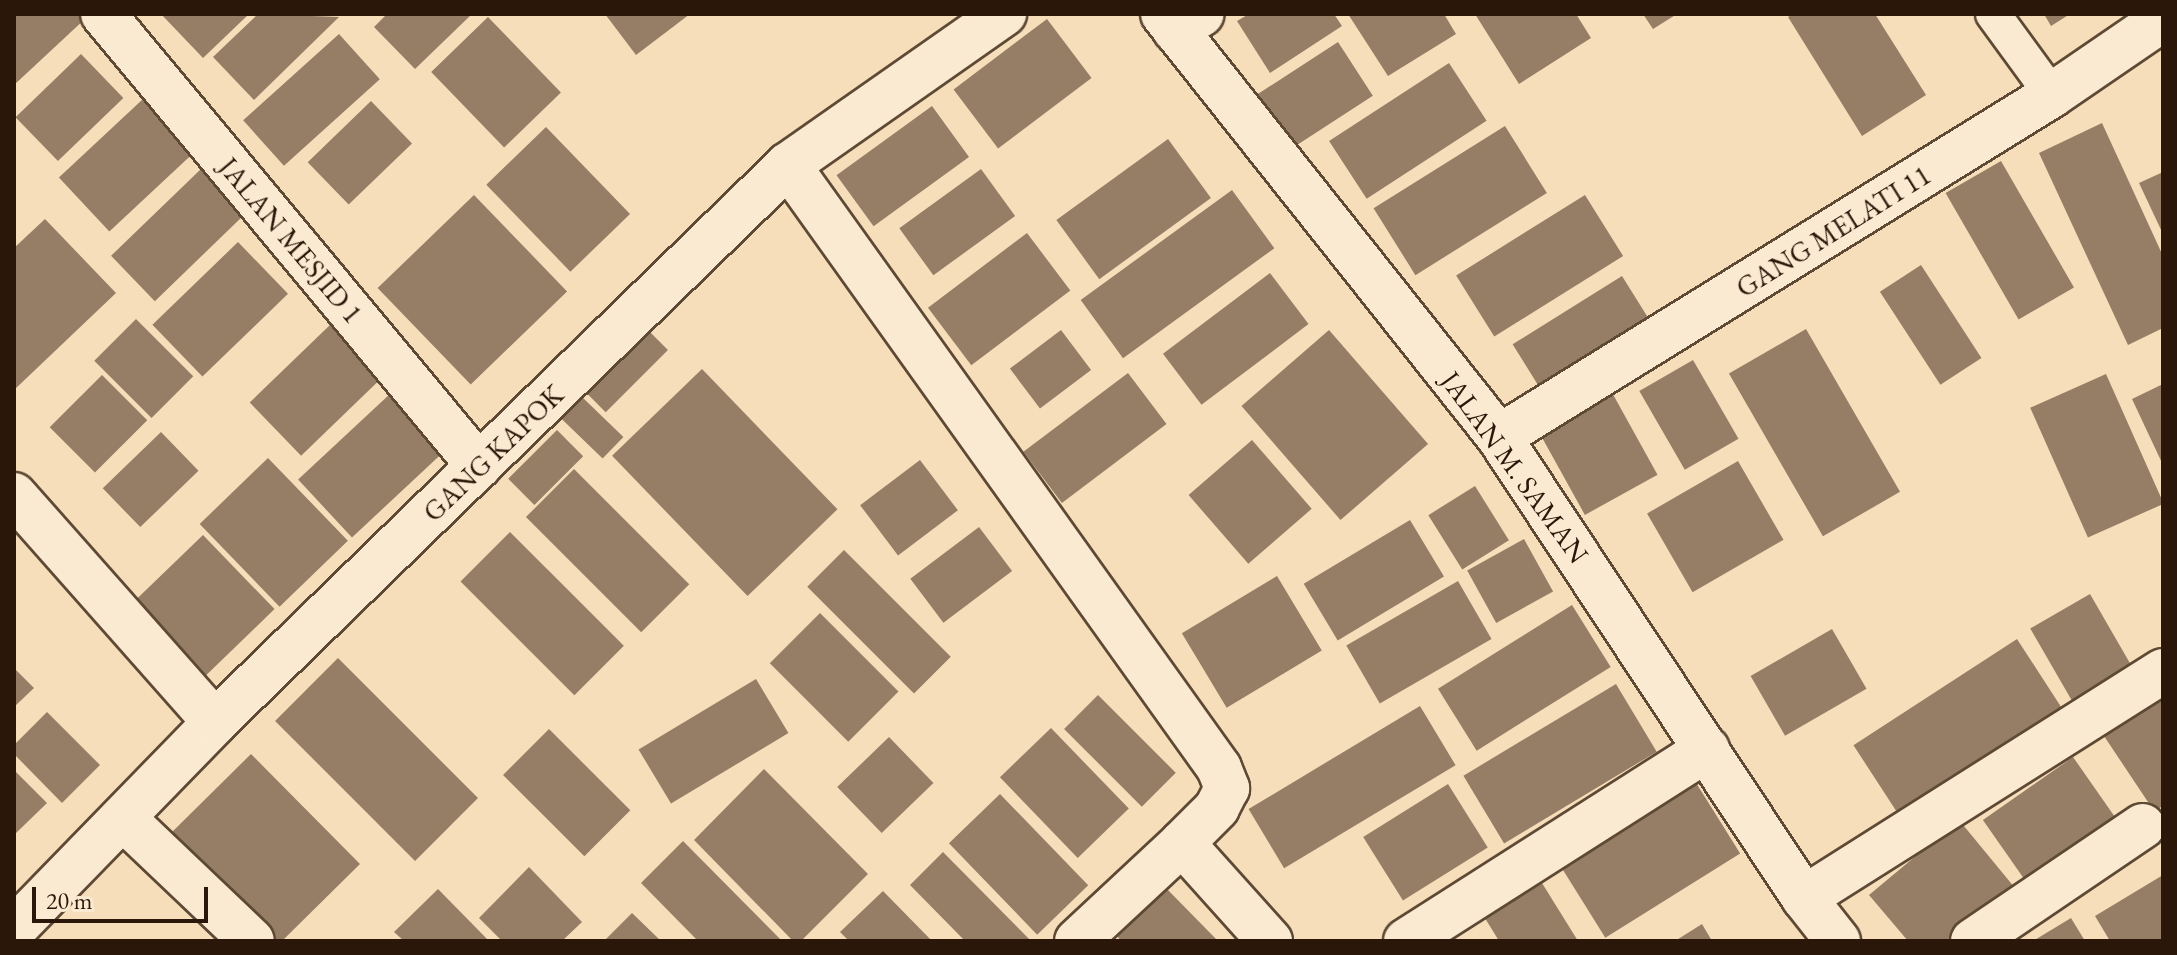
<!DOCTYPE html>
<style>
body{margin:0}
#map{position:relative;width:2177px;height:955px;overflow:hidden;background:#f7deba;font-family:"EB Garamond",serif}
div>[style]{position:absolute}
.building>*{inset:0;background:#957e65;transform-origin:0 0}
.roads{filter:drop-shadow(2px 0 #5e4935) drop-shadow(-2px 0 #5e4935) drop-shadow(0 2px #5e4935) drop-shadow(0 -2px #5e4935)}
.service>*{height:34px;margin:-17px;padding:0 17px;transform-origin:17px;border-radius:17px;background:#faead2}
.minor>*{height:44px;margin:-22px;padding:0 22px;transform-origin:22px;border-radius:22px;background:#faead2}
.tertiary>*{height:44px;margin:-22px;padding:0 22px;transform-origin:22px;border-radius:22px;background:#faead2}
span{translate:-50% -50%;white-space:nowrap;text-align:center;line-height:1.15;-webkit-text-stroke:8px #faead2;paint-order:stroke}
.street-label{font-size:28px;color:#2b1709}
.frame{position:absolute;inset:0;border:16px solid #2b1709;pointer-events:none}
.scale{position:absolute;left:32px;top:887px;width:176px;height:36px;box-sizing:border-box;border:4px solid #2b1709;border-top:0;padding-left:10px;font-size:24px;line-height:28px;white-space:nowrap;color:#2b1709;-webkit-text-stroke:6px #faead2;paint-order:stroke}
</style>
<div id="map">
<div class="building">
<i style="clip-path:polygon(14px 14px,82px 14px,86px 18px,14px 85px)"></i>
<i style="clip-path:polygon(161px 14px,249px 14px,203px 58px)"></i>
<i style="clip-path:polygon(258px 14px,339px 17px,254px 100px,213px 57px)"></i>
<i style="clip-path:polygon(387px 14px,472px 14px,415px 69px,374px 27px)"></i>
<i style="clip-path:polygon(605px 14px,690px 14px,636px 55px)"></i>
<i style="clip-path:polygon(1249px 14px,1334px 14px,1342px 26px,1270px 73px,1237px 21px)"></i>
<i style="clip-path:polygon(1348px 14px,1444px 14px,1456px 34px,1388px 76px)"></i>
<i style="clip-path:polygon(1475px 14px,1576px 14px,1591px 38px,1519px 84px)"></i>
<i style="clip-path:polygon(1643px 14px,1677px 14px,1653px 29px)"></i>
<i style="clip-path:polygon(1793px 14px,1875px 14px,1926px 95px,1862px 136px,1788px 17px)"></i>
<i style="clip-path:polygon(2044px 14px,2070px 14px,2051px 26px)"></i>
<i style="left:488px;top:17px;width:105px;height:79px;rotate:46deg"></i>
<i style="left:1047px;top:19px;width:74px;height:117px;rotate:53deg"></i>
<i style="left:339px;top:34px;width:61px;height:129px;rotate:48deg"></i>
<i style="left:1338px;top:42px;width:64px;height:106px;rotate:57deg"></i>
<i style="left:81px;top:54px;width:61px;height:91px;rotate:46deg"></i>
<i style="left:1449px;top:63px;width:69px;height:143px;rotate:57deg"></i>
<i style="left:143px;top:99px;width:74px;height:115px;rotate:47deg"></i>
<i style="left:371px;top:101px;width:59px;height:88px;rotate:46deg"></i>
<i style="left:932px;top:106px;width:63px;height:118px;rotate:54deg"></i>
<i style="clip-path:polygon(2102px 123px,2163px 256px,2163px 328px,2128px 345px,2039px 153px)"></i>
<i style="left:1505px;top:126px;width:79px;height:155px;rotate:58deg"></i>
<i style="left:546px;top:127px;width:121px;height:83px;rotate:46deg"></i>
<i style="left:1168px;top:139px;width:73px;height:138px;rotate:54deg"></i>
<i style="left:2001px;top:161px;width:146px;height:64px;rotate:60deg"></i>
<i style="left:201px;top:169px;width:63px;height:125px;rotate:46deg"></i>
<i style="left:981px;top:169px;width:58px;height:101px;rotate:54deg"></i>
<i style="clip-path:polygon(2163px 172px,2163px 234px,2139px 183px)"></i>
<i style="left:1232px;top:190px;width:72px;height:187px;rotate:54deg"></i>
<i style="left:474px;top:195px;width:134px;height:134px;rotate:46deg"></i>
<i style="left:1585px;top:195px;width:72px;height:152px;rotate:58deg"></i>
<i style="clip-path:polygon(45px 219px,116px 293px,14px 390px,14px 248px)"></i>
<i style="left:1027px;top:233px;width:72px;height:124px;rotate:53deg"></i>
<i style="left:238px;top:242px;width:72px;height:119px;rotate:46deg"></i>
<i style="left:1921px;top:265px;width:111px;height:49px;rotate:57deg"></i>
<i style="left:1270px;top:273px;width:64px;height:134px;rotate:53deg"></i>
<i style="left:1622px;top:276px;width:49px;height:129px;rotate:58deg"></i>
<i style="left:136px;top:319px;width:81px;height:59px;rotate:45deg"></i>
<i style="left:331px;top:324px;width:74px;height:113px;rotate:46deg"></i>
<i style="left:646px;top:328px;width:31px;height:88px;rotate:45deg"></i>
<i style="left:1806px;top:329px;width:188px;height:89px;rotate:60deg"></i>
<i style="left:1061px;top:330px;width:50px;height:64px;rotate:53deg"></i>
<i style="left:1329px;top:330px;width:151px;height:116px;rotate:49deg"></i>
<i style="left:1693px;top:360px;width:91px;height:62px;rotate:60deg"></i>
<i style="left:702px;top:369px;width:195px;height:125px;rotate:46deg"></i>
<i style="left:1128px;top:373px;width:64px;height:131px;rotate:53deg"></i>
<i style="left:2106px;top:374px;width:142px;height:83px;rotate:66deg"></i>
<i style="left:102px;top:375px;width:64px;height:74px;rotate:45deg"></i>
<i style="clip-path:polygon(2163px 384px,2163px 465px,2132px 399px)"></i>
<i style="left:1610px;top:389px;width:98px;height:83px;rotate:61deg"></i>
<i style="left:391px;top:393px;width:79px;height:127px;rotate:47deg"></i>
<i style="left:581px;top:396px;width:59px;height:30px;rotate:44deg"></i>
<i style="left:557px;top:430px;width:37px;height:69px;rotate:45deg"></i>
<i style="left:161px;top:432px;width:54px;height:81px;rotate:46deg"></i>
<i style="left:1252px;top:440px;width:91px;height:84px;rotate:49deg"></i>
<i style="left:268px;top:458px;width:115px;height:95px;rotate:46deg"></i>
<i style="left:920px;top:460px;width:63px;height:75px;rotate:53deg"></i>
<i style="left:1738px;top:461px;width:91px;height:105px;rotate:60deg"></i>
<i style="left:574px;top:469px;width:163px;height:68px;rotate:45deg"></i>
<i style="left:1475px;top:486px;width:64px;height:55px;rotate:58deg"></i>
<i style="left:1410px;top:520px;width:66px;height:124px;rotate:59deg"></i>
<i style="left:979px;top:527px;width:55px;height:86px;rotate:53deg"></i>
<i style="left:510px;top:532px;width:161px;height:70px;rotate:45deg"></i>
<i style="left:203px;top:535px;width:103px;height:98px;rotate:46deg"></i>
<i style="left:1524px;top:539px;width:60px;height:65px;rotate:61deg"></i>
<i style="left:844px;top:550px;width:151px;height:52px;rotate:45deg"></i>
<i style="left:1277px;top:576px;width:87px;height:111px;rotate:59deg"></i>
<i style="left:1458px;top:581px;width:67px;height:129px;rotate:60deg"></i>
<i style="left:2090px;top:594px;width:97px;height:69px;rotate:60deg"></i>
<i style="left:1572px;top:605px;width:73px;height:158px;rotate:58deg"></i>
<i style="left:820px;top:613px;width:111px;height:71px;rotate:45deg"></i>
<i style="left:1832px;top:629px;width:69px;height:94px;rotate:60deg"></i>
<i style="left:2017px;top:639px;width:89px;height:195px;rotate:57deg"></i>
<i style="left:338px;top:658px;width:198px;height:89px;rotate:45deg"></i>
<i style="clip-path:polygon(14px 668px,34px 688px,14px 707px)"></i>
<i style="left:756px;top:679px;width:63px;height:137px;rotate:59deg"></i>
<i style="left:1616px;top:684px;width:79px;height:178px;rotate:59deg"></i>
<i style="clip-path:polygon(2163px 686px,2163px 806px,2154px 811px,2098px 727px)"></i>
<i style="left:1098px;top:695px;width:110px;height:48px;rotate:45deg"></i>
<i style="left:1420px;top:706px;width:69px;height:200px;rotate:59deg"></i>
<i style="clip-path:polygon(47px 712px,100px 765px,62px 803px,14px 754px,14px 745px)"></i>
<i style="left:1051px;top:728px;width:112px;height:71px;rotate:46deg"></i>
<i style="left:549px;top:729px;width:115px;height:65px;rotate:45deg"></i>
<i style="left:889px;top:737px;width:64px;height:72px;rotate:46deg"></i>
<i style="clip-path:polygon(251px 754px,360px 864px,282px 941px,272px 941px,168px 836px)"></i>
<i style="left:2073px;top:757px;width:82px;height:110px;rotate:55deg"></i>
<i style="clip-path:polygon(764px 769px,868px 874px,801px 941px,793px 941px,694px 840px)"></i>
<i style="clip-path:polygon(14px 770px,47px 803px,14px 835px)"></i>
<i style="left:1693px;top:778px;width:89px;height:159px;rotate:58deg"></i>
<i style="left:1448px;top:784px;width:75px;height:100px;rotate:58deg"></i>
<i style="left:1000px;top:794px;width:127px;height:71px;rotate:46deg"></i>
<i style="clip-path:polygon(1959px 820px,2015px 888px,1951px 941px,1908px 941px,1869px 895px)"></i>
<i style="clip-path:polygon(683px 841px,782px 941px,698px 941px,641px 883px)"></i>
<i style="clip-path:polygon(943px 852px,1031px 941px,965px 941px,910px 885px)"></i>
<i style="clip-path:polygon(529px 867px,582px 922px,562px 941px,502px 941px,479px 918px)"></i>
<i style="clip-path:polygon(1537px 875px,1578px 941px,1499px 941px,1480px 910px)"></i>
<i style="clip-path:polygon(2163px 875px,2163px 941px,2110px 941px,2095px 916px)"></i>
<i style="clip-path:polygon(1166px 888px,1218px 941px,1121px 941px,1117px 936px)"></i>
<i style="clip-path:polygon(438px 889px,489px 941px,404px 941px,394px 932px)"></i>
<i style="clip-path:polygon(883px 891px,932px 941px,849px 941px,840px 932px)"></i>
<i style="clip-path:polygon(632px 913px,661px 941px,604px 941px)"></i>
<i style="clip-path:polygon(2071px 918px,2085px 941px,2033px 941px)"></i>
<i style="clip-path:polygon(1702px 924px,1712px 941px,1675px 941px)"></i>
</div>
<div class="roads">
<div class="service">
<i style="left:1993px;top:14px;width:100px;rotate:53.9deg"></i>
</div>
<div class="minor">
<i style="left:103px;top:14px;width:588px;rotate:50.24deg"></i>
<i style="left:1175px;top:30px;width:31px;rotate:-31deg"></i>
<i style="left:788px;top:165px;width:741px;rotate:54.44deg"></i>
<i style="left:1219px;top:768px;width:22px;rotate:68deg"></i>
<i style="left:1227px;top:788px;width:22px;rotate:117deg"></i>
<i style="left:1217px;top:808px;width:49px;rotate:135deg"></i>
<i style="left:1499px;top:437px;width:650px;rotate:-31.73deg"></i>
<i style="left:2052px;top:95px;width:135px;rotate:-34.4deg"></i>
<i style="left:14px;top:495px;width:303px;rotate:48.5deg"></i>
<i style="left:125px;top:820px;width:175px;rotate:43.6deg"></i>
<i style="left:1804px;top:898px;width:425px;rotate:-32.3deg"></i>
<i style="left:14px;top:929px;width:289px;rotate:-45.8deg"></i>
<i style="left:215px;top:722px;width:799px;rotate:-44.19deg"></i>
<i style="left:788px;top:165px;width:264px;rotate:-35deg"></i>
<i style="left:1077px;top:941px;width:144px;rotate:-43deg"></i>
<i style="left:1182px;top:843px;width:132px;rotate:48.1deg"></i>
<i style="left:1406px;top:941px;width:357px;rotate:-32.5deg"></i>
<i style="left:1973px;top:941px;width:205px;rotate:-34.1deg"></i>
</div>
<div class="tertiary">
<i style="left:1163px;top:14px;width:540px;rotate:51.54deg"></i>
<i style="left:1499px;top:437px;width:553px;rotate:56.51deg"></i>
<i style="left:1804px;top:898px;width:55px;rotate:51.7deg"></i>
</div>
</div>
<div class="street-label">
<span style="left:1833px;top:231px;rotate:-32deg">GANG MELATI 11</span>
<span style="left:291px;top:240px;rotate:50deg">JALAN MESJID 1</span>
<span style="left:493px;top:453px;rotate:-44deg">GANG KAPOK</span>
<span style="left:1515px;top:467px;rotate:54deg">JALAN M. SAMAN</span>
</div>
<div class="frame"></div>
<div class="scale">20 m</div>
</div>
